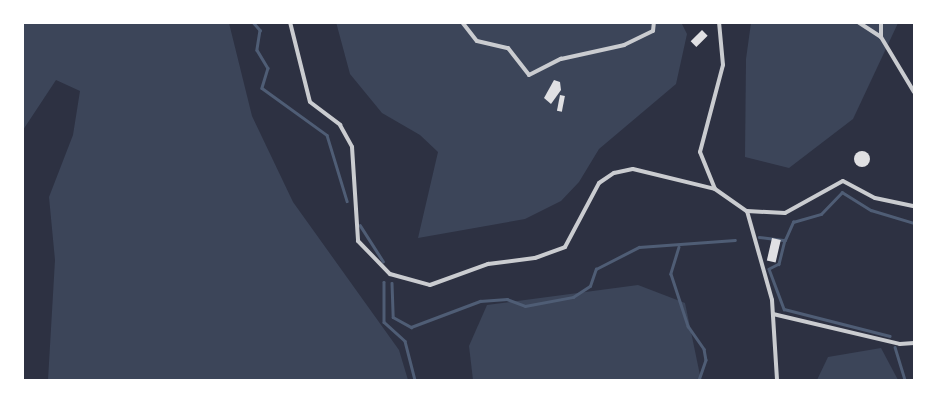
<!DOCTYPE html>
<style>
body{margin:0}
#map{position:relative;width:937px;height:403px;overflow:hidden;background:#2d3142;font-family:Rubik,sans-serif}
div>[style]{position:absolute}
.green>*{inset:0;background:#3c4559}
.stream>*{height:2.5px;margin:-1.25px;padding:0 1.25px;transform-origin:1.25px;border-radius:1.25px;background:#4f5d75}
.building>*{inset:0;background:#e0e0e3;transform-origin:0 0}
.round{border-radius:50%}
.minor>*{height:4px;margin:-2px;padding:0 2px;transform-origin:2px;border-radius:2px;background:#caccd0}
span{translate:-50% -50%;white-space:nowrap;text-align:center;line-height:1.15;-webkit-text-stroke:4px #fff;paint-order:stroke}
.frame{position:absolute;inset:0;border:24px solid #fff;pointer-events:none}
</style>
<div id="map">
<div class="green">
<i style="clip-path:polygon(23px 22px,229px 23px,252px 116px,293px 202px,399px 350px,408px 380px,48px 380px,55px 260px,49px 197px,73px 135px,80px 91px,56px 80px,23px 130px)"></i>
<i style="clip-path:polygon(336px 22px,681px 22px,687px 34px,676px 84px,599px 149px,579px 182px,561px 201px,525px 219px,418px 238px,438px 152px,420px 135px,382px 113px,350px 74px)"></i>
<i style="clip-path:polygon(751px 23px,898px 23px,853px 119px,789px 168px,745px 157px,746px 59px)"></i>
<i style="clip-path:polygon(638px 285px,685px 303px,701px 380px,473px 380px,469px 346px,487px 305px)"></i>
<i style="clip-path:polygon(881px 348px,898px 380px,817px 380px,828px 357px)"></i>
</div>
<div class="stream">
<i style="left:253px;top:22px;width:11px;rotate:49deg"></i>
<i style="left:260px;top:30px;width:20px;rotate:99deg"></i>
<i style="left:257px;top:50px;width:21px;rotate:59deg"></i>
<i style="left:268px;top:68px;width:21px;rotate:107deg"></i>
<i style="left:262px;top:88px;width:80px;rotate:35.9deg"></i>
<i style="left:327px;top:135px;width:69px;rotate:73.1deg"></i>
<i style="left:360px;top:225px;width:43px;rotate:57.4deg"></i>
<i style="left:759px;top:237px;width:26px;rotate:7deg"></i>
<i style="left:785px;top:240px;width:20px;rotate:-66deg"></i>
<i style="left:793px;top:222px;width:29px;rotate:-16deg"></i>
<i style="left:821px;top:214px;width:30px;rotate:-46deg"></i>
<i style="left:842px;top:192px;width:34px;rotate:32deg"></i>
<i style="left:871px;top:210px;width:45px;rotate:16.8deg"></i>
<i style="left:785px;top:240px;width:25px;rotate:104deg"></i>
<i style="left:779px;top:264px;width:11px;rotate:153deg"></i>
<i style="left:769px;top:269px;width:43px;rotate:69.4deg"></i>
<i style="left:784px;top:309px;width:109px;rotate:14.3deg"></i>
<i style="left:679px;top:247px;width:28px;rotate:107deg"></i>
<i style="left:671px;top:274px;width:55px;rotate:71.9deg"></i>
<i style="left:688px;top:326px;width:28px;rotate:55deg"></i>
<i style="left:704px;top:349px;width:11px;rotate:80deg"></i>
<i style="left:706px;top:360px;width:21px;rotate:109deg"></i>
<i style="left:384px;top:282px;width:40px;rotate:90deg"></i>
<i style="left:384px;top:322px;width:28px;rotate:42deg"></i>
<i style="left:405px;top:341px;width:40px;rotate:75.6deg"></i>
<i style="left:392px;top:283px;width:34px;rotate:88deg"></i>
<i style="left:393px;top:317px;width:21px;rotate:29deg"></i>
<i style="left:411px;top:327px;width:74px;rotate:-20.6deg"></i>
<i style="left:480px;top:301px;width:27px;rotate:-4deg"></i>
<i style="left:507px;top:299px;width:19px;rotate:21deg"></i>
<i style="left:525px;top:306px;width:49px;rotate:-10.6deg"></i>
<i style="left:573px;top:297px;width:20px;rotate:-33deg"></i>
<i style="left:590px;top:286px;width:18px;rotate:-71deg"></i>
<i style="left:596px;top:269px;width:48px;rotate:-27.1deg"></i>
<i style="left:639px;top:247px;width:96px;rotate:-4.2deg"></i>
<i style="left:895px;top:347px;width:34px;rotate:73deg"></i>
</div>
<div class="building">
<i style="left:702px;top:30px;width:8px;height:16px;rotate:45deg"></i>
<i style="clip-path:polygon(554px 80px,560px 82px,561px 90px,551px 104px,544px 98px)"></i>
<i style="left:560px;top:95px;width:5px;height:16px;rotate:11deg"></i>
<i class="round" style="left:854px;top:151px;width:16px;height:16px"></i>
<i style="left:772px;top:238px;width:9px;height:23px;rotate:13deg"></i>
</div>
<div class="minor">
<i style="left:290px;top:22px;width:82px;rotate:76deg"></i>
<i style="left:310px;top:102px;width:38px;rotate:37deg"></i>
<i style="left:340px;top:125px;width:25px;rotate:61deg"></i>
<i style="left:352px;top:147px;width:94px;rotate:86.3deg"></i>
<i style="left:358px;top:241px;width:46px;rotate:45.9deg"></i>
<i style="left:390px;top:274px;width:41px;rotate:15.4deg"></i>
<i style="left:430px;top:285px;width:62px;rotate:-19.9deg"></i>
<i style="left:488px;top:264px;width:47px;rotate:-7.3deg"></i>
<i style="left:535px;top:258px;width:32px;rotate:-20deg"></i>
<i style="left:565px;top:247px;width:72px;rotate:-62deg"></i>
<i style="left:599px;top:183px;width:18px;rotate:-34deg"></i>
<i style="left:614px;top:173px;width:19px;rotate:-12deg"></i>
<i style="left:633px;top:169px;width:84px;rotate:13.7deg"></i>
<i style="left:715px;top:189px;width:39px;rotate:35deg"></i>
<i style="left:747px;top:211px;width:92px;rotate:74.3deg"></i>
<i style="left:772px;top:300px;width:80px;rotate:86.4deg"></i>
<i style="left:462px;top:22px;width:24px;rotate:52deg"></i>
<i style="left:477px;top:41px;width:32px;rotate:13deg"></i>
<i style="left:508px;top:48px;width:34px;rotate:52deg"></i>
<i style="left:529px;top:75px;width:36px;rotate:-27deg"></i>
<i style="left:561px;top:59px;width:65px;rotate:-12.5deg"></i>
<i style="left:624px;top:45px;width:32px;rotate:-26deg"></i>
<i style="left:653px;top:31px;width:9px;rotate:-84deg"></i>
<i style="left:858px;top:22px;width:27px;rotate:33deg"></i>
<i style="left:881px;top:37px;width:64px;rotate:59deg"></i>
<i style="left:881px;top:37px;width:15px;rotate:-90deg"></i>
<i style="left:715px;top:189px;width:40px;rotate:-112deg"></i>
<i style="left:700px;top:152px;width:90px;rotate:-75.2deg"></i>
<i style="left:723px;top:65px;width:43px;rotate:-95.3deg"></i>
<i style="left:747px;top:211px;width:38px;rotate:3deg"></i>
<i style="left:785px;top:213px;width:66px;rotate:-28.9deg"></i>
<i style="left:843px;top:181px;width:36px;rotate:28deg"></i>
<i style="left:875px;top:198px;width:40px;rotate:12deg"></i>
<i style="left:773px;top:314px;width:130px;rotate:13.3deg"></i>
<i style="left:900px;top:344px;width:14px;rotate:-4deg"></i>
</div>
<div class="frame"></div>
</div>
